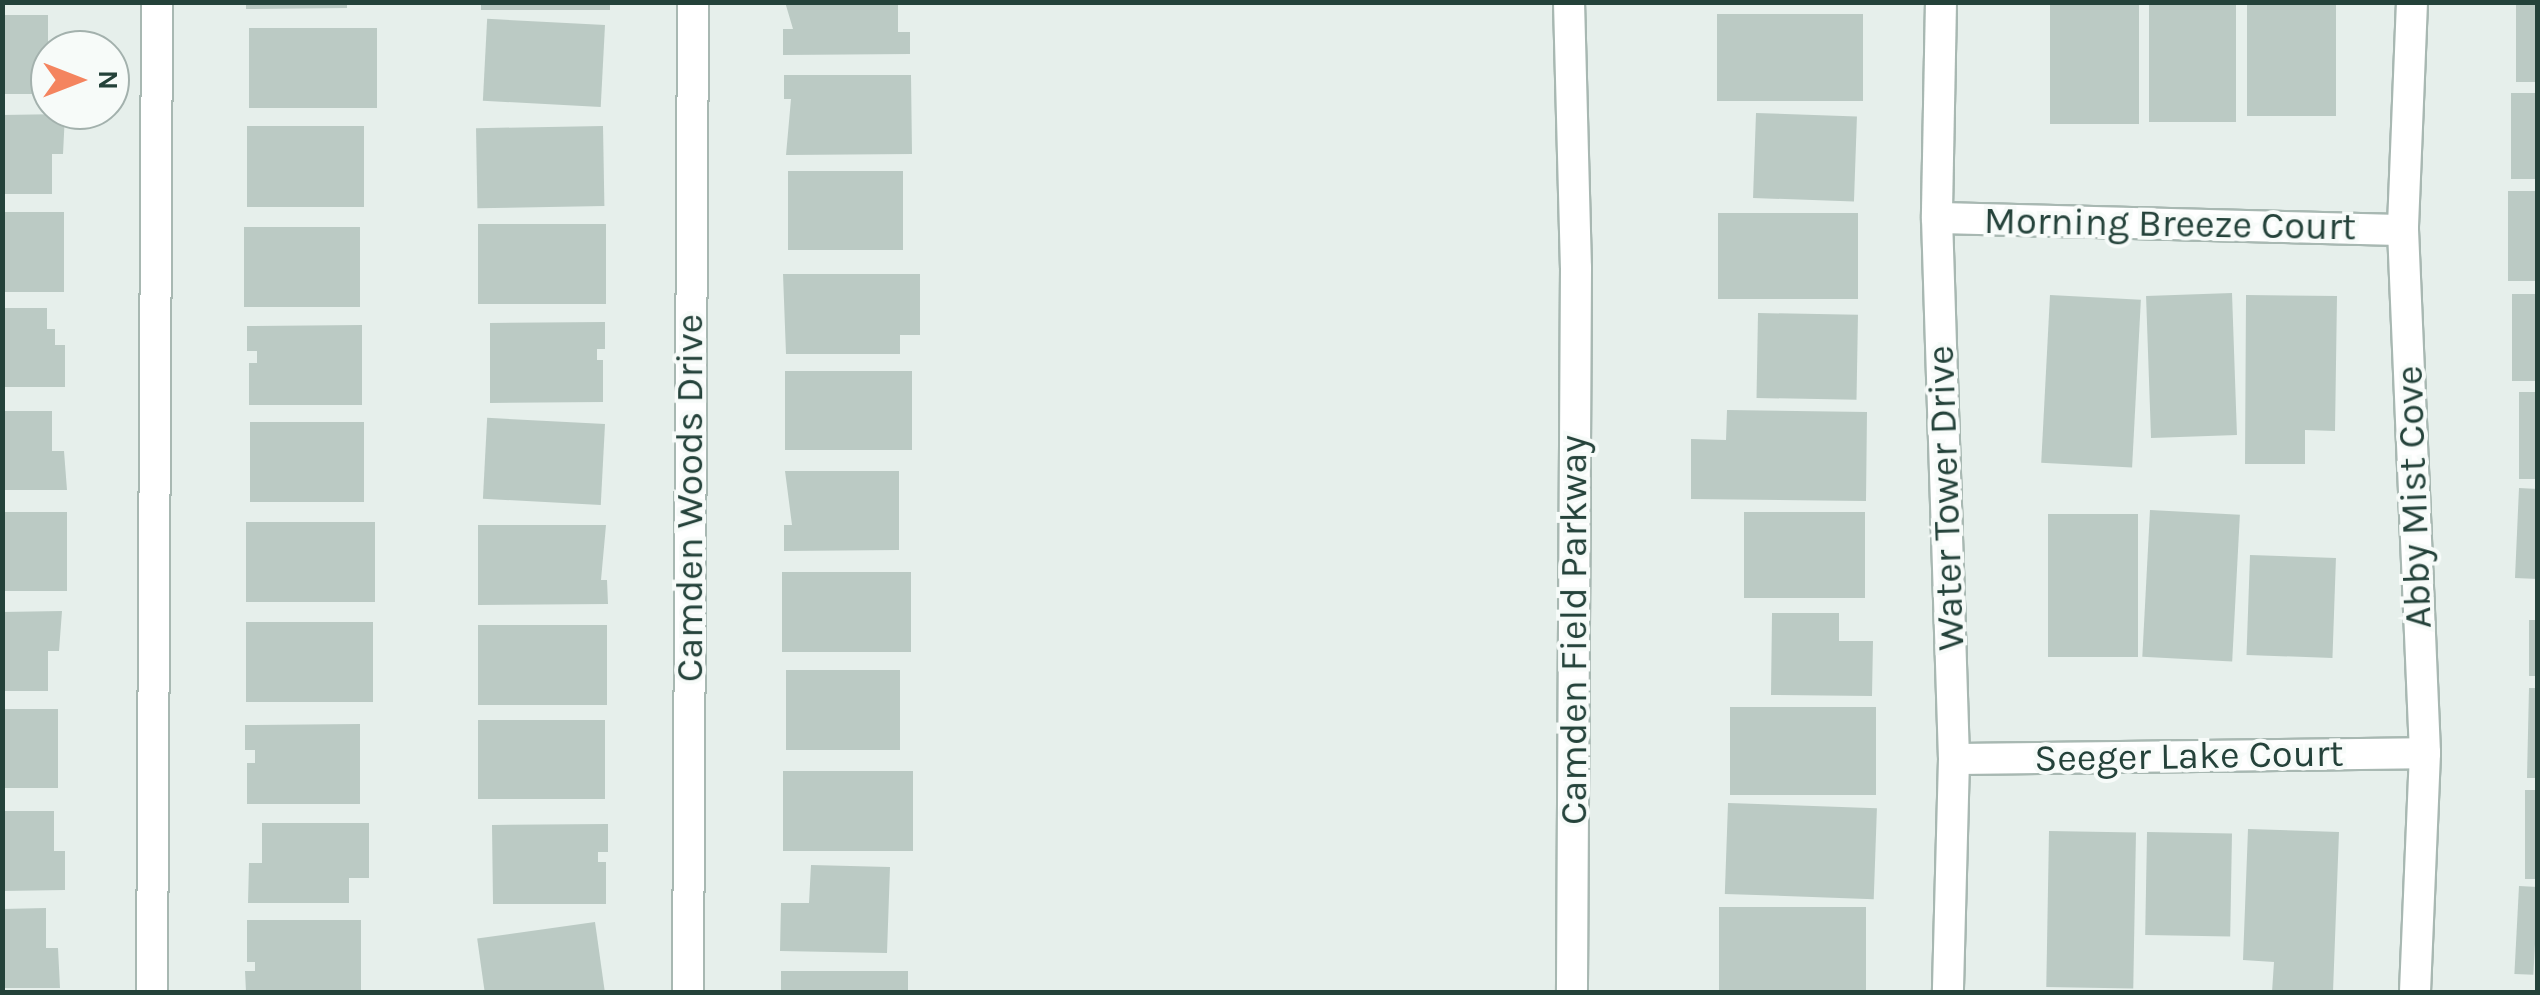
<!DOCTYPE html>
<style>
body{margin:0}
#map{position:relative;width:2540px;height:995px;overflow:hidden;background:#e6efeb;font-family:Karla,sans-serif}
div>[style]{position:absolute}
.building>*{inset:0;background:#bbcac4;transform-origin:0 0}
.roads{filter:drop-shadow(2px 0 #a8b8b2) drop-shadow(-2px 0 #a8b8b2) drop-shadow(0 2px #a8b8b2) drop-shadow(0 -2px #a8b8b2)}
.street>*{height:30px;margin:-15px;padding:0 15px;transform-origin:15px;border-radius:15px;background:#fff}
.secondary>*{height:30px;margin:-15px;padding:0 15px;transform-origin:15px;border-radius:15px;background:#fff}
span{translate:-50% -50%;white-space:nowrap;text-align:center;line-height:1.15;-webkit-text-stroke:8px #f7fbf9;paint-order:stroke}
.street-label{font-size:38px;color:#24423a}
.frame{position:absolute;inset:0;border:5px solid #24423a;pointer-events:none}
.north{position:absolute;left:30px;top:30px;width:100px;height:100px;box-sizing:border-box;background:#f7fbf9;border:2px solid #a3b1ad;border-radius:50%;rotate:90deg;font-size:28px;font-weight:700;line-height:40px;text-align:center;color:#24423a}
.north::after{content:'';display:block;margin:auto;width:35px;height:45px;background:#f4845f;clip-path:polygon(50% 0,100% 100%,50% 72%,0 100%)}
</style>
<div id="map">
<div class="building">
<i style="clip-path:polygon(246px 2px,347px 2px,347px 8px,246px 9px)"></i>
<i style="left:481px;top:2px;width:129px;height:8px"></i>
<i style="clip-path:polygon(785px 2px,898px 2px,898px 32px,910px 32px,910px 54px,783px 55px,783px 29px,793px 29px)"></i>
<i style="left:2050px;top:2px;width:89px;height:122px"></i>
<i style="left:2149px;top:2px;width:87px;height:120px"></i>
<i style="left:2247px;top:2px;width:89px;height:114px"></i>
<i style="left:2516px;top:2px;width:22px;height:80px"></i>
<i style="left:1717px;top:14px;width:146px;height:87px"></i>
<i style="left:2px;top:15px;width:46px;height:79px"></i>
<i style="left:605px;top:25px;width:82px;height:118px;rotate:93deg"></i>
<i style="left:249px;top:28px;width:128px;height:80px"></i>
<i style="clip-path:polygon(784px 75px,911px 75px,912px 154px,786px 155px,791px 99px,784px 99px)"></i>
<i style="left:2511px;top:93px;width:27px;height:86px"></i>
<i style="left:1756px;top:113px;width:101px;height:85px;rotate:2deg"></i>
<i style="clip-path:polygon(65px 114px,63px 154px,52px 154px,52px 194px,2px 194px,2px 115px)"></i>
<i style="left:247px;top:126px;width:117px;height:81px"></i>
<i style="left:603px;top:126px;width:80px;height:127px;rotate:89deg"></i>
<i style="left:788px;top:171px;width:115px;height:79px"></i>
<i style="left:2508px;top:191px;width:30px;height:90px"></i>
<i style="left:2px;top:212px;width:62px;height:80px"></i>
<i style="left:1718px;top:213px;width:140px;height:86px"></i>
<i style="left:606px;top:224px;width:80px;height:128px;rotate:90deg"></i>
<i style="left:360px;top:227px;width:80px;height:116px;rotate:90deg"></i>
<i style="clip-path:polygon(783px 274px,920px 274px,920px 335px,900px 335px,900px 354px,786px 354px)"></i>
<i style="left:2232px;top:293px;width:142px;height:86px;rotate:88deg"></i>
<i style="left:2512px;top:294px;width:26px;height:87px"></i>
<i style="left:2050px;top:295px;width:91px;height:168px;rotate:3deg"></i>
<i style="clip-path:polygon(2246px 295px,2337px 296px,2335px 431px,2305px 430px,2305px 464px,2245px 464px)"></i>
<i style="clip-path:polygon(2px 308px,47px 308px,47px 329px,55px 329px,55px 345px,65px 345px,65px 387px,2px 387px)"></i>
<i style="left:1758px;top:313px;width:100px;height:85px;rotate:1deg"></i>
<i style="clip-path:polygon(605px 322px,605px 349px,597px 349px,597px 360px,603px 360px,603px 402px,490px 403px,490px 323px)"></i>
<i style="clip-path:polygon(362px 325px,362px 405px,249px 405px,249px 363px,257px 363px,257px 351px,247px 351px,247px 326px)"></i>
<i style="left:785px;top:371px;width:127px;height:79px"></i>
<i style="left:2519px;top:392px;width:19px;height:87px"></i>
<i style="clip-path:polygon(1727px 410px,1867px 412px,1866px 501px,1691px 499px,1691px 439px,1726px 440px)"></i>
<i style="clip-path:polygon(2px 411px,52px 411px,52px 451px,64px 451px,67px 490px,2px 490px)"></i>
<i style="left:364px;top:422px;width:80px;height:114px;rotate:90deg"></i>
<i style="left:605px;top:424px;width:81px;height:118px;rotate:93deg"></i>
<i style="clip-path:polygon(785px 471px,899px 471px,899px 550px,784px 551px,784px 525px,792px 525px)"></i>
<i style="clip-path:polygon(2519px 488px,2538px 489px,2538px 579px,2515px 578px)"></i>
<i style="left:2150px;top:510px;width:90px;height:147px;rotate:3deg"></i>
<i style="left:2px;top:512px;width:65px;height:79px"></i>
<i style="left:1744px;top:512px;width:121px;height:86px"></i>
<i style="left:2138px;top:514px;width:143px;height:90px;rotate:90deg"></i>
<i style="left:375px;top:522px;width:80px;height:129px;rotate:90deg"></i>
<i style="clip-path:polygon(478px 525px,606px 525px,601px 580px,607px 580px,608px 604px,478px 605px)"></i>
<i style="left:2250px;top:555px;width:86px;height:100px;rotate:2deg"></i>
<i style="left:782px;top:572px;width:129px;height:80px"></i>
<i style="clip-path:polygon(62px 611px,59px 651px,48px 651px,48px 691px,2px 691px,2px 612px)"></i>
<i style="clip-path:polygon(1772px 613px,1839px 613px,1839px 641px,1873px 641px,1872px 696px,1771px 695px)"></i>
<i style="left:2529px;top:620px;width:9px;height:56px"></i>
<i style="left:373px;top:622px;width:80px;height:127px;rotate:90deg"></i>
<i style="left:478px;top:625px;width:129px;height:80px"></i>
<i style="left:900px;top:670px;width:80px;height:114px;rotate:90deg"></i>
<i style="clip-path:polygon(2529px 688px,2538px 688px,2538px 778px,2527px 778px)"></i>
<i style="left:1876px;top:707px;width:88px;height:146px;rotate:90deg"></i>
<i style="left:2px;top:709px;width:56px;height:79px"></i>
<i style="left:478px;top:720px;width:127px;height:79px"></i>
<i style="clip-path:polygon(360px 724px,360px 804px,247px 804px,247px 763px,255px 763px,255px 750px,245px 750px,245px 725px)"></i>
<i style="left:783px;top:771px;width:130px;height:80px"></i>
<i style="left:2525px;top:790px;width:13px;height:89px"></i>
<i style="left:1728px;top:803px;width:149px;height:91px;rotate:2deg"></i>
<i style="clip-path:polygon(2px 811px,54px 811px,54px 851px,65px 851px,65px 890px,2px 891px)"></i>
<i style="clip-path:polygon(262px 823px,369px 823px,369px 878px,349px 878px,349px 903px,248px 903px,249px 863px,262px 863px)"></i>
<i style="clip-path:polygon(608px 824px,608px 852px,598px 852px,598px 862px,606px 862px,606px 904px,493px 904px,492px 825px)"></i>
<i style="clip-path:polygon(2248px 829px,2339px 832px,2333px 992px,2272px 992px,2274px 962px,2243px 960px)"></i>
<i style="left:2049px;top:831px;width:87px;height:156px;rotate:1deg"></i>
<i style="left:2147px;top:832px;width:85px;height:103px;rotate:1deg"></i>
<i style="clip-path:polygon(811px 865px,890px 867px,887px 953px,780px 951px,781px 903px,809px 903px)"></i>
<i style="left:2519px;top:886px;width:19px;height:88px;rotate:3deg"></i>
<i style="left:1719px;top:907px;width:147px;height:85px"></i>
<i style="clip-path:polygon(46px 908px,46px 948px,58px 948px,60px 988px,2px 988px,2px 909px)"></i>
<i style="clip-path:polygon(247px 920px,361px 920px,361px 992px,246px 992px,245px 971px,255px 971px,255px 962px,247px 962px)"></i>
<i style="left:595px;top:922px;width:71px;height:119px;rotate:82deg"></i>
<i style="left:781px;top:971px;width:127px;height:21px"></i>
</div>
<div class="roads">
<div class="street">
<i style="left:1941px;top:2px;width:216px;rotate:91.1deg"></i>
<i style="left:1937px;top:218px;width:541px;rotate:88.2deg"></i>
<i style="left:1954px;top:759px;width:233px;rotate:91.5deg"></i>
<i style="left:2412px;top:2px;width:228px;rotate:92.3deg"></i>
<i style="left:2403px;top:230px;width:523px;rotate:87.59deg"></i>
<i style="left:2425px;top:753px;width:239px;rotate:92.4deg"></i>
<i style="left:1937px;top:218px;width:466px;rotate:1.5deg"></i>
<i style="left:1954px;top:759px;width:471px;rotate:-0.7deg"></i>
<i style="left:152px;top:992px;width:990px;rotate:-89.71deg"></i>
<i style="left:688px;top:992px;width:990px;rotate:-89.71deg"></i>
</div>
<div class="secondary">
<i style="left:1569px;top:2px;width:266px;rotate:88.5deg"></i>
<i style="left:1576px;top:268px;width:724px;rotate:90.32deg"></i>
</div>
</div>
<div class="street-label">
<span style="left:2170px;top:224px;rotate:1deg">Morning Breeze Court</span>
<span style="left:2414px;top:497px;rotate:-92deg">Abby Mist Cove</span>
<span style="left:690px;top:498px;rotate:-90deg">Camden Woods Drive</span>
<span style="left:1946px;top:498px;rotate:-92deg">Water Tower Drive</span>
<span style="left:1574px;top:630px;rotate:-90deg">Camden Field Parkway</span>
<span style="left:2189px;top:756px;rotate:-1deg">Seeger Lake Court</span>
</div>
<div class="frame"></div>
<div class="north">N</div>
</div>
